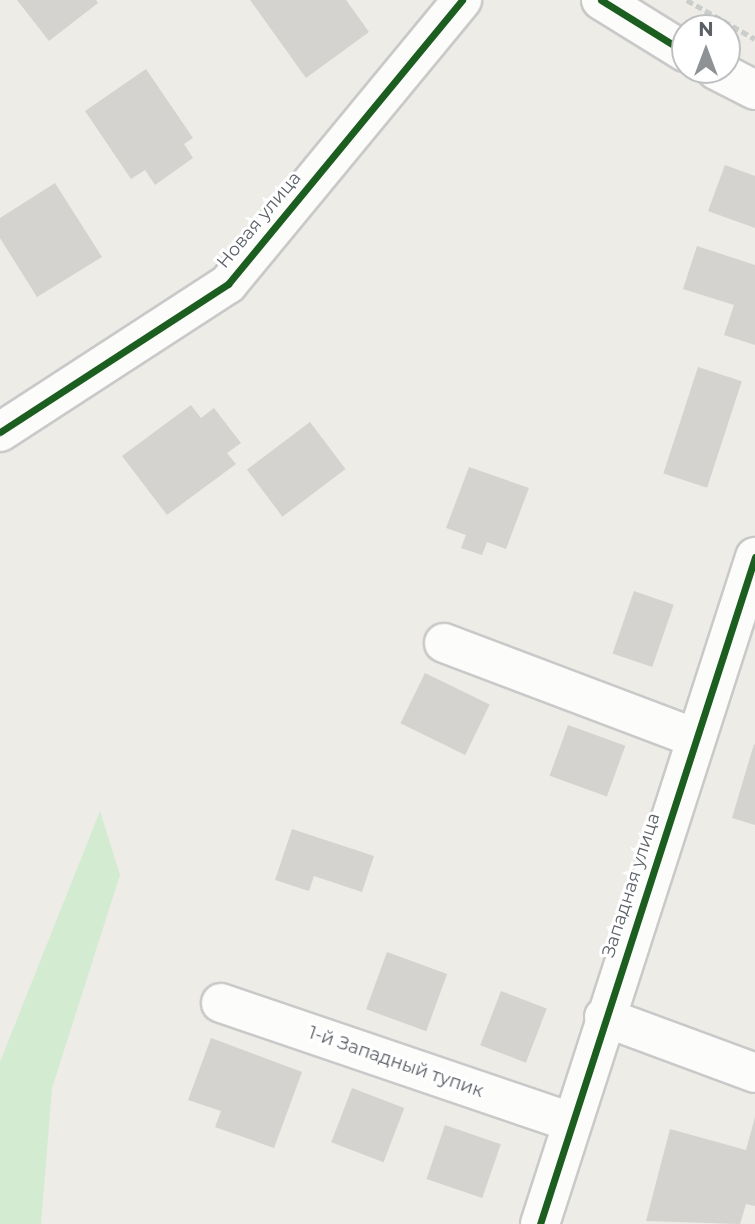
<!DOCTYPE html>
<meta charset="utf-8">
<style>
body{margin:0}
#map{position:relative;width:755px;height:1224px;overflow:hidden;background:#edece7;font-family:Montserrat,sans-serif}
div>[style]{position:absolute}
.green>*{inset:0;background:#d3ebd1}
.building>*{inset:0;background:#d4d3d0;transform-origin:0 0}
.path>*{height:4.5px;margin-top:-2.25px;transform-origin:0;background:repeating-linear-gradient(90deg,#c9ceca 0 7px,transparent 0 10.5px)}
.roads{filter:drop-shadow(2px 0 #c9c9c9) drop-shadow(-2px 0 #c9c9c9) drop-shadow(0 2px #c9c9c9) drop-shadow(0 -2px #c9c9c9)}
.minor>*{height:38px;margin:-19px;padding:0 19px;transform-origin:19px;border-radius:19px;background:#fcfcfb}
.cycleway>*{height:7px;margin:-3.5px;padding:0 3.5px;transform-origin:3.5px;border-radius:3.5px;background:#1b5e20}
span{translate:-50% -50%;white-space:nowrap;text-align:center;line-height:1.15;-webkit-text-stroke:6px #fff;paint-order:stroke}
.street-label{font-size:18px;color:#5c6167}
.north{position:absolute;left:671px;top:14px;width:70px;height:70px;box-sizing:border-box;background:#fff;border:2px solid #bec0c2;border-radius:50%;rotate:0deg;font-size:19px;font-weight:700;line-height:28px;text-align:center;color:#5c6167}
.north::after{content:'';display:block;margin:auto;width:24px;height:32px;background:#8f9294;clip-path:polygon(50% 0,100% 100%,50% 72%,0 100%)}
</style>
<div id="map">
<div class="green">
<i style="clip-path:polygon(100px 811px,120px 875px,52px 1088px,41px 1224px,0 1224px,0 1062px)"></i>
</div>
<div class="building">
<i style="clip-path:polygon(17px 0,96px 0,98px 3px,49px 41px)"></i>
<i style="clip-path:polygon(250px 0,346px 0,369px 32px,306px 78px)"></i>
<i style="clip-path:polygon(146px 69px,193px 138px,184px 144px,193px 158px,155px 185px,145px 170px,131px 179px,85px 111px)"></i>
<i style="clip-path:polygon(725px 165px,755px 176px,755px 228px,708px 211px)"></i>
<i style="clip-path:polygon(55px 183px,102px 257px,37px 297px,0 238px,0 218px)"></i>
<i style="clip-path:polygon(697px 246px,755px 265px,755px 345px,724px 335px,734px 305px,683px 289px)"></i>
<i style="left:698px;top:367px;width:46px;height:112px;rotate:18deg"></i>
<i style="clip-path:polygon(191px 405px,201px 418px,214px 408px,241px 443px,227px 453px,236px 464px,167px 515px,122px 456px)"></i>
<i style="left:310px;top:422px;width:59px;height:79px;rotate:53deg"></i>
<i style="clip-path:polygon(469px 467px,529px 488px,506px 549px,487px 542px,482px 555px,461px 548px,466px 535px,446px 528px)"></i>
<i style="left:634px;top:591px;width:42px;height:66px;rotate:19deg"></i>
<i style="left:425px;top:673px;width:72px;height:56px;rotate:26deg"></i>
<i style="left:568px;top:725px;width:61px;height:54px;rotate:20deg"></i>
<i style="clip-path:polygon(754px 744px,755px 745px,755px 825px,732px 818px)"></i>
<i style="clip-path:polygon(292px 829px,374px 856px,362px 892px,314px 876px,309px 891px,275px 880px)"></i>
<i style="left:387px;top:952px;width:64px;height:61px;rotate:20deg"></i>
<i style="left:501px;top:991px;width:49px;height:58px;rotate:21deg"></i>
<i style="clip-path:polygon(211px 1038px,302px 1072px,274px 1148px,215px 1127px,221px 1111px,188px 1100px)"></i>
<i style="left:352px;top:1088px;width:56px;height:58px;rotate:21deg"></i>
<i style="clip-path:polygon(755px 1117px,755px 1206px,746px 1204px,740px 1224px,646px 1221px,670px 1129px,746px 1150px)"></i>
<i style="left:445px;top:1125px;width:59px;height:57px;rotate:19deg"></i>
</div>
<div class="path">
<i style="left:687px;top:0;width:78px;rotate:29.8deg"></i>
</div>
<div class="roads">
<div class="minor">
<i style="left:601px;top:0;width:99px;rotate:31.8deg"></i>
<i style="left:716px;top:70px;width:44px;rotate:27.1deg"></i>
<i style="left:0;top:432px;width:272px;rotate:-33deg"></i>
<i style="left:228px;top:284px;width:368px;rotate:-50.5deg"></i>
<i style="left:444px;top:643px;width:268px;rotate:20.7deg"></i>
<i style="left:221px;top:1003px;width:369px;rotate:18.8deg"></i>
<i style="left:604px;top:1017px;width:161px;rotate:20.3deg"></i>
<i style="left:540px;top:1224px;width:701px;rotate:-72.13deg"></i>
</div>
</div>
<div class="cycleway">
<i style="left:601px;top:0;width:99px;rotate:31.8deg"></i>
<i style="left:0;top:432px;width:272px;rotate:-33deg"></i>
<i style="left:228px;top:284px;width:368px;rotate:-50.5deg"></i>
<i style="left:540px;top:1224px;width:701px;rotate:-72.13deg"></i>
</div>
<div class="street-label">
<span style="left:259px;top:220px;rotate:-50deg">Новая улица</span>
<span style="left:631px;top:885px;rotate:-72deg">Западная улица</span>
<span style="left:396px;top:1062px;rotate:19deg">1-й Западный тупик</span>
</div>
<div class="north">N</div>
</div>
